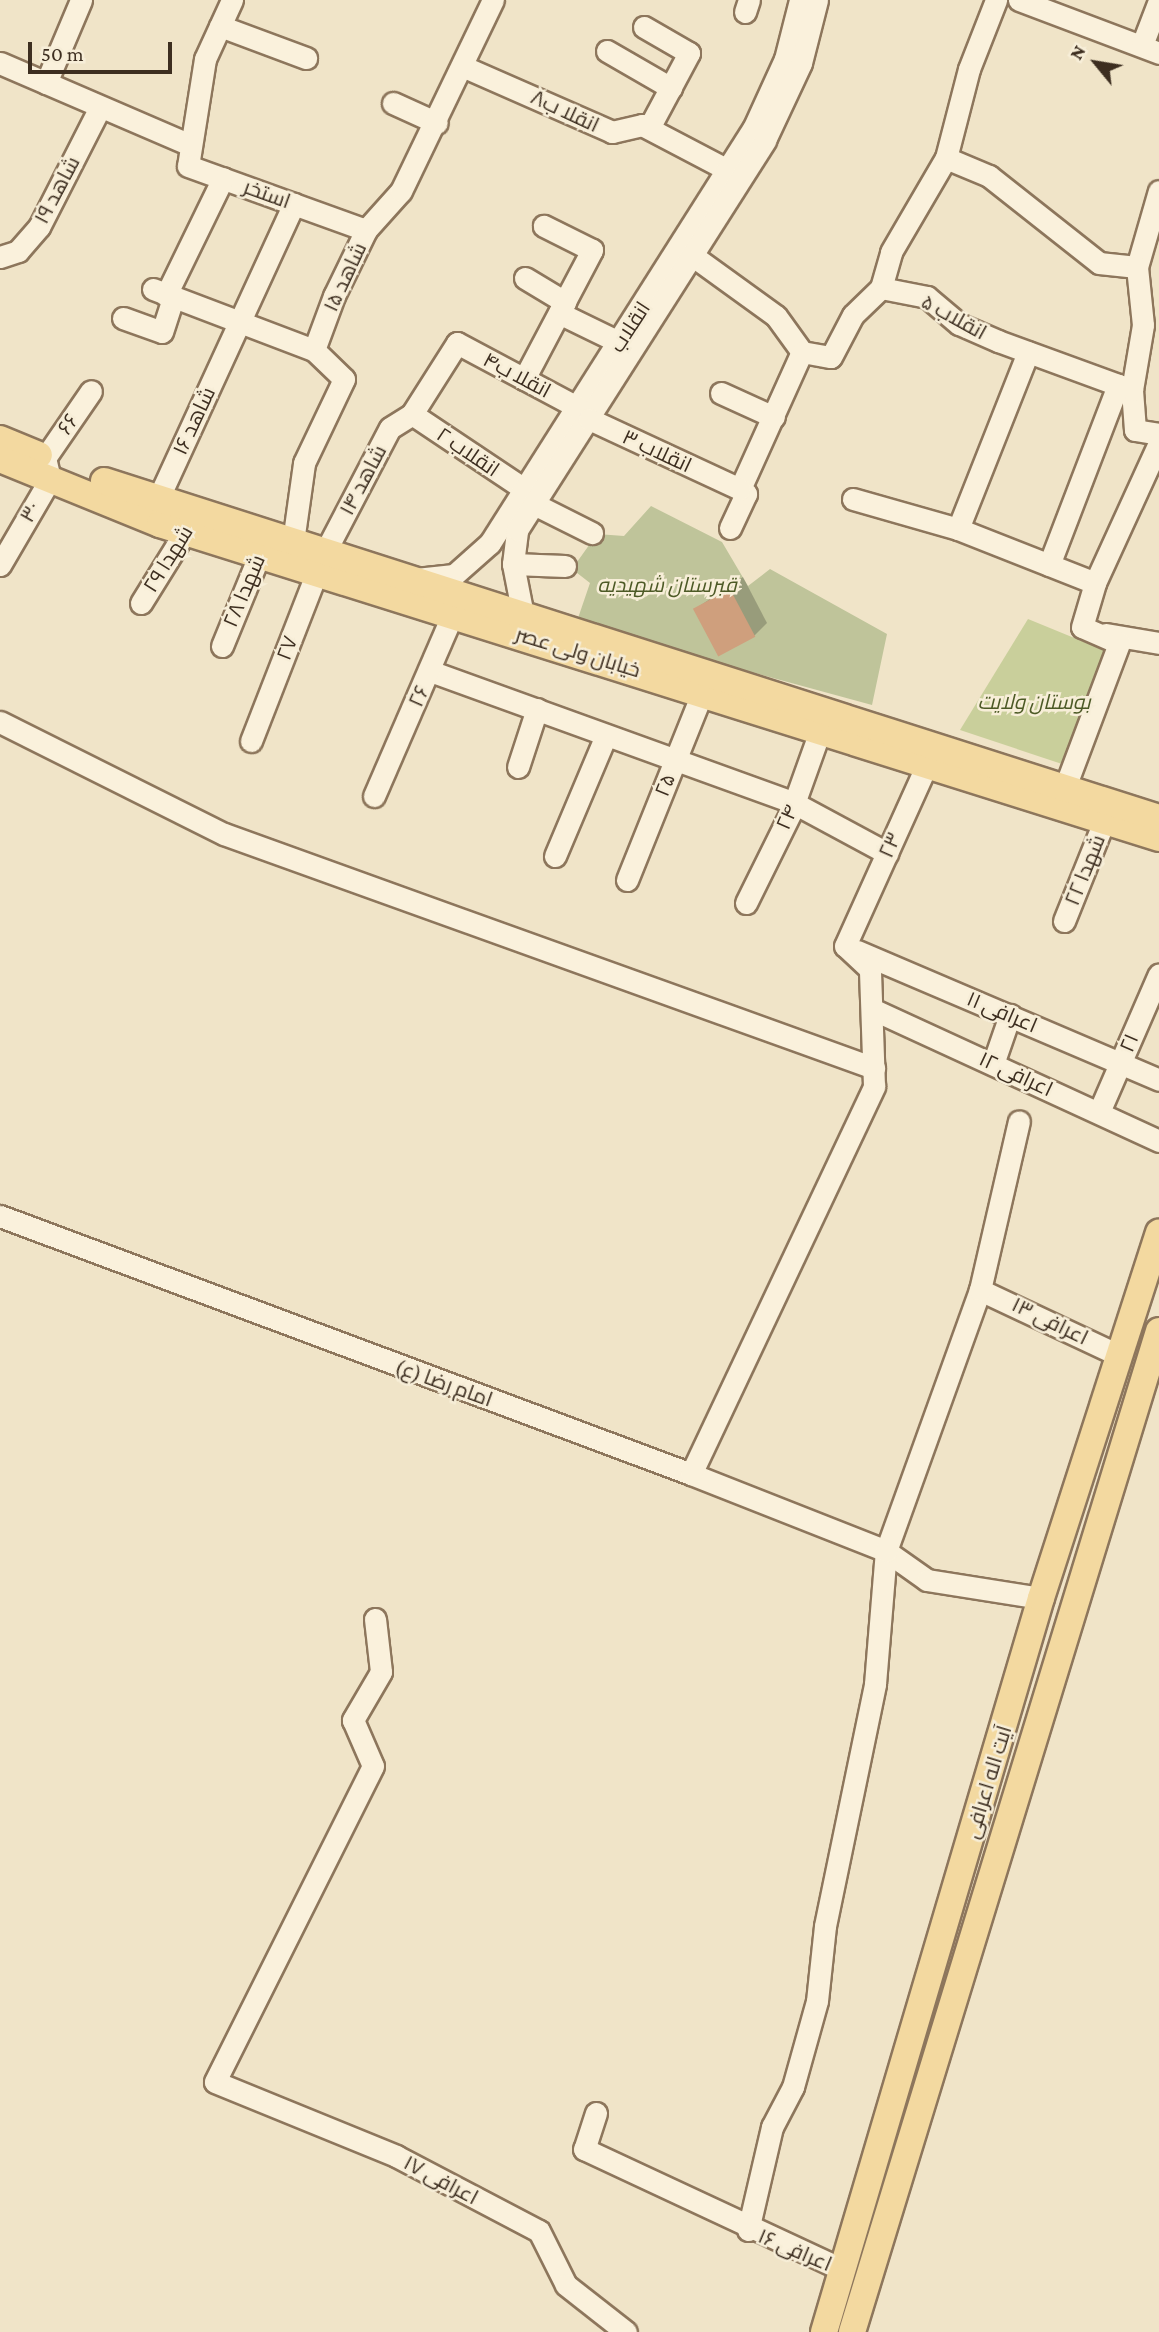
<!DOCTYPE html>
<meta charset="utf-8">
<style>
body{margin:0}
#map{position:relative;width:1159px;height:2332px;overflow:hidden;background:#f0e4c8;font-family:"Crimson Pro",Cairo,serif}
div>[style]{position:absolute}
.green>*{inset:0;background:#c9cf9b}
.cemetery>*{inset:0;background:#bfc49a}
.shadow>*{inset:0;background:#0003}
.building>*{inset:0;background:#cf9f7d;transform-origin:0 0}
.roads{filter:drop-shadow(2px 0 #8d765c) drop-shadow(-2px 0 #8d765c) drop-shadow(0 2px #8d765c) drop-shadow(0 -2px #8d765c)}
.minor>*{height:21px;margin:-10.5px;padding:0 10.5px;transform-origin:10.5px;border-radius:10.5px;background:#faf1dc}
.major>*{height:26px;margin:-13px;padding:0 13px;transform-origin:13px;border-radius:13px;background:#f3d9a0}
span{translate:-50% -50%;white-space:nowrap;text-align:center;line-height:1.15;-webkit-text-stroke:5px #f7eed8;paint-order:stroke}
.street-label{font-size:21px;color:#3d2e20}
.park-label{font-size:21px;color:#4d5a26;font-style:italic}
.north{position:absolute;left:1061px;top:28px;width:70px;height:70px;-webkit-text-stroke:5px #f7eed8;paint-order:stroke;rotate:300deg;font-size:19px;font-weight:700;line-height:28px;text-align:center;color:#3d2e20}
.north::after{content:'';display:block;margin:auto;width:24px;height:32px;background:#3d2e20;clip-path:polygon(50% 0,100% 100%,50% 72%,0 100%)}
.scale{position:absolute;left:28px;top:42px;width:144px;height:32px;box-sizing:border-box;border:4px solid #3d2e20;border-top:0;padding-left:9px;font-size:21px;line-height:24px;white-space:nowrap;color:#3d2e20;-webkit-text-stroke:5px #f7eed8;paint-order:stroke}
</style>
<div id="map">
<div class="green">
<i style="clip-path:polygon(1028px 619px,1106px 651px,1065px 765px,960px 730px)"></i>
</div>
<div class="cemetery">
<i style="clip-path:polygon(651px 506px,722px 542px,748px 586px,770px 569px,887px 634px,872px 705px,576px 624px,590px 583px,572px 569px,597px 534px,624px 536px)"></i>
</div>
<div class="shadow">
<i style="clip-path:polygon(743px 577px,767px 623px,754px 636px,695px 609px)"></i>
</div>
<div class="building">
<i style="left:730px;top:589px;width:54px;height:42px;rotate:62deg"></i>
</div>
<div class="roads">
<div class="minor">
<i style="left:232px;top:0;width:65px;rotate:114.6deg"></i>
<i style="left:205px;top:59px;width:108px;rotate:99deg"></i>
<i style="left:188px;top:166px;width:189px;rotate:19.8deg"></i>
<i style="left:1019px;top:0;width:150px;rotate:20.7deg"></i>
<i style="left:745px;top:12px;width:13px;rotate:-72deg"></i>
<i style="left:220px;top:26px;width:92px;rotate:20.4deg"></i>
<i style="left:644px;top:27px;width:52px;rotate:30deg"></i>
<i style="left:689px;top:53px;width:85px;rotate:118.1deg"></i>
<i style="left:1142px;top:45px;width:47px;rotate:-68.9deg"></i>
<i style="left:607px;top:51px;width:74px;rotate:30deg"></i>
<i style="left:0;top:63px;width:207px;rotate:23.3deg"></i>
<i style="left:462px;top:66px;width:164px;rotate:23.7deg"></i>
<i style="left:612px;top:132px;width:31px;rotate:-13deg"></i>
<i style="left:642px;top:125px;width:112px;rotate:27.7deg"></i>
<i style="left:46px;top:83px;width:90px;rotate:-67.1deg"></i>
<i style="left:393px;top:103px;width:48px;rotate:24.4deg"></i>
<i style="left:946px;top:158px;width:92px;rotate:-75.5deg"></i>
<i style="left:969px;top:69px;width:74px;rotate:-68.6deg"></i>
<i style="left:693px;top:256px;width:102px;rotate:35.9deg"></i>
<i style="left:776px;top:316px;width:44px;rotate:54.2deg"></i>
<i style="left:802px;top:352px;width:29px;rotate:10deg"></i>
<i style="left:831px;top:357px;width:47px;rotate:-62.4deg"></i>
<i style="left:853px;top:315px;width:39px;rotate:-44deg"></i>
<i style="left:881px;top:288px;width:47px;rotate:11.1deg"></i>
<i style="left:927px;top:297px;width:42px;rotate:40.2deg"></i>
<i style="left:959px;top:324px;width:43px;rotate:23.6deg"></i>
<i style="left:998px;top:341px;width:143px;rotate:20.1deg"></i>
<i style="left:1132px;top:390px;width:40px;rotate:85.7deg"></i>
<i style="left:1135px;top:430px;width:24px;rotate:9deg"></i>
<i style="left:0;top:257px;width:19px;rotate:-18deg"></i>
<i style="left:18px;top:251px;width:32px;rotate:-49deg"></i>
<i style="left:39px;top:227px;width:132px;rotate:-63deg"></i>
<i style="left:1137px;top:267px;width:79px;rotate:-73.9deg"></i>
<i style="left:525px;top:278px;width:47px;rotate:31deg"></i>
<i style="left:881px;top:288px;width:37px;rotate:-74deg"></i>
<i style="left:891px;top:252px;width:109px;rotate:-59.7deg"></i>
<i style="left:946px;top:158px;width:47px;rotate:22.7deg"></i>
<i style="left:989px;top:176px;width:140px;rotate:38.3deg"></i>
<i style="left:1099px;top:263px;width:38px;rotate:6deg"></i>
<i style="left:1137px;top:267px;width:58px;rotate:84.1deg"></i>
<i style="left:1143px;top:325px;width:66px;rotate:99.6deg"></i>
<i style="left:153px;top:289px;width:172px;rotate:20.8deg"></i>
<i style="left:166px;top:295px;width:130px;rotate:-64deg"></i>
<i style="left:559px;top:313px;width:80px;rotate:25.9deg"></i>
<i style="left:123px;top:318px;width:41px;rotate:19.7deg"></i>
<i style="left:162px;top:332px;width:36px;rotate:-72deg"></i>
<i style="left:524px;top:379px;width:146px;rotate:-62.2deg"></i>
<i style="left:592px;top:250px;width:54px;rotate:-153.4deg"></i>
<i style="left:721px;top:393px;width:58px;rotate:24.4deg"></i>
<i style="left:412px;top:414px;width:135px;rotate:33.8deg"></i>
<i style="left:524px;top:489px;width:18px;rotate:56deg"></i>
<i style="left:534px;top:504px;width:65px;rotate:26.6deg"></i>
<i style="left:853px;top:499px;width:109px;rotate:15.9deg"></i>
<i style="left:958px;top:529px;width:147px;rotate:21.5deg"></i>
<i style="left:1095px;top:583px;width:154px;rotate:-65.4deg"></i>
<i style="left:153px;top:510px;width:337px;rotate:-65.3deg"></i>
<i style="left:730px;top:528px;width:38px;rotate:-65deg"></i>
<i style="left:746px;top:494px;width:8px;rotate:-140deg"></i>
<i style="left:740px;top:489px;width:150px;rotate:-65.7deg"></i>
<i style="left:958px;top:529px;width:190px;rotate:-68.4deg"></i>
<i style="left:291px;top:556px;width:94px;rotate:-82deg"></i>
<i style="left:304px;top:463px;width:93px;rotate:-64.5deg"></i>
<i style="left:344px;top:379px;width:42px;rotate:-136deg"></i>
<i style="left:314px;top:350px;width:58px;rotate:-69.7deg"></i>
<i style="left:334px;top:296px;width:73px;rotate:-64.1deg"></i>
<i style="left:366px;top:230px;width:52px;rotate:-48.1deg"></i>
<i style="left:401px;top:191px;width:212px;rotate:-64.3deg"></i>
<i style="left:513px;top:564px;width:52px;rotate:2.2deg"></i>
<i style="left:0;top:565px;width:99px;rotate:-59.8deg"></i>
<i style="left:50px;top:479px;width:22px;rotate:-103deg"></i>
<i style="left:45px;top:458px;width:81px;rotate:-55.5deg"></i>
<i style="left:1049px;top:565px;width:193px;rotate:-69deg"></i>
<i style="left:416px;top:579px;width:38px;rotate:-6deg"></i>
<i style="left:454px;top:575px;width:48px;rotate:-41.6deg"></i>
<i style="left:490px;top:543px;width:490px;rotate:-57.6deg"></i>
<i style="left:753px;top:129px;width:77px;rotate:-65.4deg"></i>
<i style="left:785px;top:59px;width:61px;rotate:-75.7deg"></i>
<i style="left:141px;top:603px;width:99px;rotate:-58.2deg"></i>
<i style="left:519px;top:628px;width:14px;rotate:-73deg"></i>
<i style="left:523px;top:615px;width:52px;rotate:-101.1deg"></i>
<i style="left:513px;top:564px;width:34px;rotate:-83deg"></i>
<i style="left:517px;top:530px;width:462px;rotate:-57.5deg"></i>
<i style="left:765px;top:140px;width:85px;rotate:-64.9deg"></i>
<i style="left:801px;top:63px;width:65px;rotate:-75.7deg"></i>
<i style="left:1106px;top:634px;width:54px;rotate:9.6deg"></i>
<i style="left:222px;top:646px;width:113px;rotate:-67.7deg"></i>
<i style="left:430px;top:671px;width:387px;rotate:19.9deg"></i>
<i style="left:794px;top:803px;width:106px;rotate:28.3deg"></i>
<i style="left:0;top:722px;width:250px;rotate:26.6deg"></i>
<i style="left:224px;top:834px;width:691px;rotate:19.8deg"></i>
<i style="left:251px;top:741px;width:201px;rotate:-68.7deg"></i>
<i style="left:324px;top:554px;width:142px;rotate:-62.4deg"></i>
<i style="left:390px;top:428px;width:26px;rotate:-32deg"></i>
<i style="left:412px;top:414px;width:84px;rotate:-57.6deg"></i>
<i style="left:457px;top:343px;width:136px;rotate:28.1deg"></i>
<i style="left:577px;top:407px;width:17px;rotate:45deg"></i>
<i style="left:589px;top:419px;width:166px;rotate:24.9deg"></i>
<i style="left:518px;top:767px;width:61px;rotate:-71.9deg"></i>
<i style="left:374px;top:796px;width:211px;rotate:-66.6deg"></i>
<i style="left:1059px;top:803px;width:171px;rotate:-69.4deg"></i>
<i style="left:1119px;top:643px;width:40px;rotate:-156.6deg"></i>
<i style="left:1082px;top:627px;width:46px;rotate:-73.5deg"></i>
<i style="left:555px;top:856px;width:131px;rotate:-67.1deg"></i>
<i style="left:627px;top:880px;width:204px;rotate:-68.1deg"></i>
<i style="left:746px;top:903px;width:102px;rotate:-63.7deg"></i>
<i style="left:791px;top:812px;width:89px;rotate:-70.3deg"></i>
<i style="left:1064px;top:921px;width:110px;rotate:-68.1deg"></i>
<i style="left:845px;top:946px;width:212px;rotate:-65.7deg"></i>
<i style="left:857px;top:951px;width:328px;rotate:23.1deg"></i>
<i style="left:872px;top:1009px;width:316px;rotate:24.7deg"></i>
<i style="left:993px;top:1064px;width:52px;rotate:-70.9deg"></i>
<i style="left:1099px;top:1112px;width:150px;rotate:-66.5deg"></i>
<i style="left:0;top:1216px;width:738px;rotate:20.47deg"></i>
<i style="left:691px;top:1474px;width:210px;rotate:21.5deg"></i>
<i style="left:886px;top:1551px;width:50px;rotate:35.3deg"></i>
<i style="left:927px;top:1580px;width:115px;rotate:9deg"></i>
<i style="left:980px;top:1290px;width:153px;rotate:25.2deg"></i>
<i style="left:691px;top:1474px;width:429px;rotate:-64.7deg"></i>
<i style="left:874px;top:1086px;width:117px;rotate:-92deg"></i>
<i style="left:870px;top:969px;width:34px;rotate:-137deg"></i>
<i style="left:375px;top:1619px;width:53px;rotate:83.5deg"></i>
<i style="left:381px;top:1672px;width:56px;rotate:120.3deg"></i>
<i style="left:353px;top:1720px;width:50px;rotate:66.5deg"></i>
<i style="left:373px;top:1766px;width:353px;rotate:116.6deg"></i>
<i style="left:215px;top:2082px;width:196px;rotate:22.2deg"></i>
<i style="left:396px;top:2156px;width:161px;rotate:27.7deg"></i>
<i style="left:539px;top:2231px;width:60px;rotate:63.4deg"></i>
<i style="left:566px;top:2285px;width:76px;rotate:38.1deg"></i>
<i style="left:596px;top:2113px;width:38px;rotate:108deg"></i>
<i style="left:584px;top:2149px;width:286px;rotate:25deg"></i>
<i style="left:748px;top:2230px;width:106px;rotate:-76.9deg"></i>
<i style="left:772px;top:2127px;width:45px;rotate:-62.3deg"></i>
<i style="left:793px;top:2087px;width:89px;rotate:-74.4deg"></i>
<i style="left:817px;top:2001px;width:75px;rotate:-83.9deg"></i>
<i style="left:825px;top:1926px;width:247px;rotate:-78.3deg"></i>
<i style="left:875px;top:1684px;width:133px;rotate:-85.3deg"></i>
<i style="left:886px;top:1551px;width:277px;rotate:-70.2deg"></i>
<i style="left:980px;top:1290px;width:173px;rotate:-77deg"></i>
</div>
<div class="major">
<i style="left:0;top:439px;width:42px;rotate:22.3deg"></i>
<i style="left:0;top:459px;width:173px;rotate:22.1deg"></i>
<i style="left:160px;top:524px;width:1047px;rotate:17.45deg"></i>
<i style="left:104px;top:481px;width:1108px;rotate:17.72deg"></i>
<i style="left:824px;top:2332px;width:765px;rotate:-73.53deg"></i>
<i style="left:1041px;top:1598px;width:384px;rotate:-72.1deg"></i>
<i style="left:852px;top:2332px;width:1047px;rotate:-72.95deg"></i>
</div>
</div>
<div class="street-label">
<span style="left:565px;top:111px;rotate:25deg">انقلا ب۸</span>
<span style="left:57px;top:190px;rotate:-62deg">شاهد ۱۹</span>
<span style="left:267px;top:194px;rotate:20deg">استخر</span>
<span style="left:345px;top:277px;rotate:-65deg">شاهد ۱۵</span>
<span style="left:954px;top:317px;rotate:29deg">انقلاب ۵</span>
<span style="left:630px;top:327px;rotate:-57deg">انقلاب</span>
<span style="left:517px;top:375px;rotate:28deg">انقلا ب۴</span>
<span style="left:194px;top:421px;rotate:-65deg">شاهد ۱۶</span>
<span style="left:68px;top:424px;rotate:-55deg">۶۶</span>
<span style="left:657px;top:451px;rotate:25deg">انقلاب ۳</span>
<span style="left:468px;top:452px;rotate:34deg">انقلاب ۲</span>
<span style="left:363px;top:480px;rotate:-62deg">شاهد ۱۴</span>
<span style="left:30px;top:512px;rotate:-60deg">۳۰</span>
<span style="left:168px;top:559px;rotate:-58deg">شهدا ۲۹</span>
<span style="left:244px;top:591px;rotate:-67deg">شهدا ۲۸</span>
<span style="left:287px;top:648px;rotate:-69deg">۲۷</span>
<span style="left:578px;top:652px;rotate:17deg">خیابان ولی عصر</span>
<span style="left:419px;top:696px;rotate:-66deg">۲۶</span>
<span style="left:665px;top:785px;rotate:-68deg">۲۵</span>
<span style="left:787px;top:817px;rotate:-66deg">۲۴</span>
<span style="left:890px;top:845px;rotate:-66deg">۲۳</span>
<span style="left:1085px;top:870px;rotate:-68deg">شهدا ۲۲</span>
<span style="left:1002px;top:1012px;rotate:23deg">اعرافی ۱۱</span>
<span style="left:1129px;top:1043px;rotate:-67deg">۲۱</span>
<span style="left:1016px;top:1074px;rotate:25deg">اعرافی ۱۲</span>
<span style="left:1050px;top:1321px;rotate:26deg">اعرافی ۱۳</span>
<span style="left:444px;top:1383px;rotate:20deg">امام رضا (ع)</span>
<span style="left:988px;top:1782px;rotate:-73deg">آیت اله اعرافی</span>
<span style="left:441px;top:2180px;rotate:28deg">اعرافی ۱۷</span>
<span style="left:795px;top:2250px;rotate:23deg">اعرافی ۱۶</span>
</div>
<div class="park-label">
<span style="left:667px;top:585px">قبرستان شهیدیه</span>
<span style="left:1034px;top:702px">بوستان ولایت</span>
</div>
<div class="north">N</div>
<div class="scale">50 m</div>
</div>
